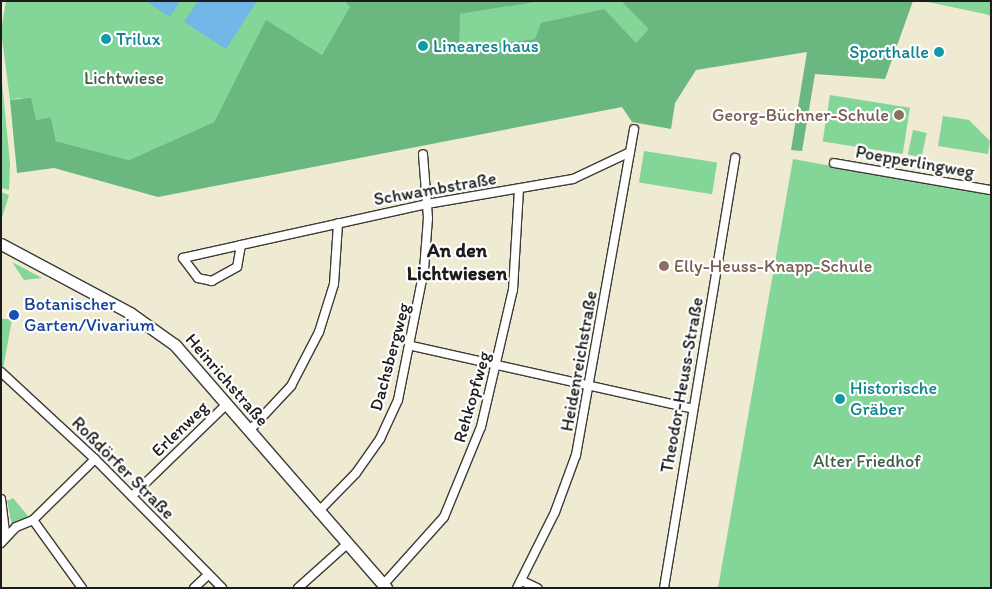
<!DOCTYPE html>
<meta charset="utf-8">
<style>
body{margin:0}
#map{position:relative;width:992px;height:589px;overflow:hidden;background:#efead2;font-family:Itim,sans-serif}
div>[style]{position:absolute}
.green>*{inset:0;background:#83d698;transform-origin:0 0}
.forest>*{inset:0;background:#6ab780}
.water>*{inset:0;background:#71b7e8}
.roads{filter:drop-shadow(1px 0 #3c3b37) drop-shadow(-1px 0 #3c3b37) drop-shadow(0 1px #3c3b37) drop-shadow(0 -1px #3c3b37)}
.street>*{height:8px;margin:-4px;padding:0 4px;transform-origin:4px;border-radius:4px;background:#fff}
.secondary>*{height:11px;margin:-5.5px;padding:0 5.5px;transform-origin:5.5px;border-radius:5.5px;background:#fff}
.dots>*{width:14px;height:14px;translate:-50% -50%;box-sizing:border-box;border:2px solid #fff;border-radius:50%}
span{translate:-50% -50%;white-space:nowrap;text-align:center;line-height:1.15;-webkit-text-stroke:4.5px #fff;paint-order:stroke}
.culture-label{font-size:18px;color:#0d838f}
.left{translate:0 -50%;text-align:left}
.right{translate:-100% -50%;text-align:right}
.park-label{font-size:18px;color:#405d47}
.education-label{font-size:18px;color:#785e54}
.street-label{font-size:18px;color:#1c1c1c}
.transit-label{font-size:18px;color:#164399}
.quarter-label{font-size:20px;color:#1c1c1c;font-weight:700}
.frame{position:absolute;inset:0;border:2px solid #1c1c1c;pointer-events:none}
</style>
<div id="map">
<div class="green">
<i style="clip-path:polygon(6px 1px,345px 1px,351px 6px,322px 55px,266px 21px,214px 122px,129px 160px,56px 141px,51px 117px,36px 120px,20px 98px,10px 100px,1px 31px)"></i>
<i style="clip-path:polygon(542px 1px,621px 1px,650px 29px,636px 43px,536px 39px,459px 48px,459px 14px)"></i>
<i style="clip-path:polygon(923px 1px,991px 1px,991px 16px,985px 14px)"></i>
<i style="clip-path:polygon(1px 72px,10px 163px,9px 190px,1px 188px)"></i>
<i style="left:830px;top:95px;width:81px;height:47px;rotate:9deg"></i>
<i style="clip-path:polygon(943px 116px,969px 120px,990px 141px,988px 154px,938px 146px)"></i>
<i style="left:913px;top:130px;width:14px;height:25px;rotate:12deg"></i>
<i style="left:644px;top:151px;width:74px;height:32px;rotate:9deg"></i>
<i style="clip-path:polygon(793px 159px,991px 195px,991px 588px,718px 588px)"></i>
<i style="clip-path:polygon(1px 192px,9px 195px,2px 218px,1px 217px)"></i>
<i style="clip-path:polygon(12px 262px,42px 278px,24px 280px)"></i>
<i style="clip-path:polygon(1px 319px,12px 319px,3px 369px,1px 368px)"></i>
<i style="clip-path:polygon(13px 498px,28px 516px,12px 526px,7px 501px)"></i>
</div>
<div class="forest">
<i style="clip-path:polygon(345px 1px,542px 1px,460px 14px,459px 48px,535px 39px,541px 23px,604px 9px,636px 43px,649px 29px,621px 1px,913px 1px,885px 79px,815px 74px,802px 151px,791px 150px,807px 52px,696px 70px,675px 103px,671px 129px,632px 122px,622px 107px,158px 197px,54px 168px,17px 173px,10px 100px,31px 98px,36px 120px,51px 117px,56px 141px,129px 160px,214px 122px,266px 20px,322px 55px,350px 7px)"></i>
</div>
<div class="water">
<i style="clip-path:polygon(146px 1px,180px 1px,170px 17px)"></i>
<i style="clip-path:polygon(198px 1px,257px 1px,226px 49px,184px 22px)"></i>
</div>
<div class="roads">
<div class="street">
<i style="left:834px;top:163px;width:159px;rotate:9.8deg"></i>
<i style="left:241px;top:245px;width:190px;rotate:-12.4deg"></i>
<i style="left:427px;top:204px;width:148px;rotate:-9.7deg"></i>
<i style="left:573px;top:179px;width:63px;rotate:-25.3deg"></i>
<i style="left:241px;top:245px;width:22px;rotate:100deg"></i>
<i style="left:237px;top:267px;width:29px;rotate:151deg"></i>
<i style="left:212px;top:281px;width:14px;rotate:-168deg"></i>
<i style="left:198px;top:278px;width:25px;rotate:-127deg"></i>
<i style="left:183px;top:258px;width:59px;rotate:-12.6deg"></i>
<i style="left:412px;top:346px;width:288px;rotate:12.6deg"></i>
<i style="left:1px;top:372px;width:128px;rotate:42.8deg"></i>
<i style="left:95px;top:459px;width:181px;rotate:45.4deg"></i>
<i style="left:249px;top:431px;width:62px;rotate:-47deg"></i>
<i style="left:291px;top:386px;width:61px;rotate:-62.6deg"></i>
<i style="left:319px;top:332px;width:50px;rotate:-72.6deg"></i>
<i style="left:334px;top:284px;width:61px;rotate:-86.2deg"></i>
<i style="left:132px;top:496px;width:132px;rotate:-44.1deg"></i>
<i style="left:1px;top:499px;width:38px;rotate:83deg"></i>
<i style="left:318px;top:512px;width:54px;rotate:-45.7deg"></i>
<i style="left:356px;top:473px;width:42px;rotate:-54.8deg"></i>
<i style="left:380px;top:439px;width:43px;rotate:-65.2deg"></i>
<i style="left:398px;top:400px;width:133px;rotate:-78.7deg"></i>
<i style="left:424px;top:270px;width:52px;rotate:-85.6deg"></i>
<i style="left:428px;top:218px;width:64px;rotate:-94.5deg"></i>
<i style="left:33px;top:520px;width:84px;rotate:54.2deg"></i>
<i style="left:1px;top:543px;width:22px;rotate:-47deg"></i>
<i style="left:16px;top:527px;width:18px;rotate:-22deg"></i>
<i style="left:33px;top:520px;width:87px;rotate:-44.5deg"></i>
<i style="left:522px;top:581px;width:17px;rotate:25deg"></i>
<i style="left:383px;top:585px;width:91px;rotate:-48.1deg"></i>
<i style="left:444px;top:517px;width:97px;rotate:-67.7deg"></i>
<i style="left:481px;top:427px;width:141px;rotate:-76.9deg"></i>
<i style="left:513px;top:290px;width:100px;rotate:-86.6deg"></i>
<i style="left:194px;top:588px;width:19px;rotate:-43deg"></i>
<i style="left:298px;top:588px;width:66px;rotate:-41.9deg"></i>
<i style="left:517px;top:588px;width:85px;rotate:-63.4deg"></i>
<i style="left:555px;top:512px;width:61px;rotate:-69.8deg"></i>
<i style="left:576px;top:455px;width:331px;rotate:-79.9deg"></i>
<i style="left:664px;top:588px;width:436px;rotate:-80.6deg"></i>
</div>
<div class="secondary">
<i style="left:1px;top:244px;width:146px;rotate:28.1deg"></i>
<i style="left:130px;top:313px;width:55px;rotate:35.4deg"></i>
<i style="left:175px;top:345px;width:322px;rotate:49deg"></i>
</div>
</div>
<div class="dots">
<i style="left:106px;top:39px;background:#0f9aa8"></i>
<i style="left:423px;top:46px;background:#0f9aa8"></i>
<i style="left:939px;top:52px;background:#0f9aa8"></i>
<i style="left:899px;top:115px;background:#8d6e63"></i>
<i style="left:664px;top:266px;background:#8d6e63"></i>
<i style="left:14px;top:315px;background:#1a4fb4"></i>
<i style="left:840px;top:399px;background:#0f9aa8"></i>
</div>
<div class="culture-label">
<span class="left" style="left:116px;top:39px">Trilux</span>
<span class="left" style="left:433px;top:46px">Lineares haus</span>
<span class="right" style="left:929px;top:52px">Sporthalle</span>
<span class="left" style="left:850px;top:399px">Historische<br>Gräber</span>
</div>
<div class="park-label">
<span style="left:124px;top:78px">Lichtwiese</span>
<span style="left:867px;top:461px">Alter Friedhof</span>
</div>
<div class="education-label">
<span class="right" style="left:889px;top:115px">Georg-Büchner-Schule</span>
<span class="left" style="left:674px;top:266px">Elly-Heuss-Knapp-Schule</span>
</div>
<div class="street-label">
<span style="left:915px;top:162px;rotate:10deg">Poepperlingweg</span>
<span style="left:435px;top:189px;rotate:-10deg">Schwambstraße</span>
<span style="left:390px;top:357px;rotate:-75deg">Dachsbergweg</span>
<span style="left:579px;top:361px;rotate:-80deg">Heidenreichstraße</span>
<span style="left:227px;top:380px;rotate:49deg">Heinrichstraße</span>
<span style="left:682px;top:385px;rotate:-80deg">Theodor-Heuss-Straße</span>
<span style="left:472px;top:397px;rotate:-74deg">Rehkopfweg</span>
<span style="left:180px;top:429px;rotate:-44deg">Erlenweg</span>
<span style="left:123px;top:468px;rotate:45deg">Roßdörfer Straße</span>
</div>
<div class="transit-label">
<span class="left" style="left:24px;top:315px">Botanischer<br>Garten/Vivarium</span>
</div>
<div class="quarter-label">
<span style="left:457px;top:262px">An den<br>Lichtwiesen</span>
</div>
<div class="frame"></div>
</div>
